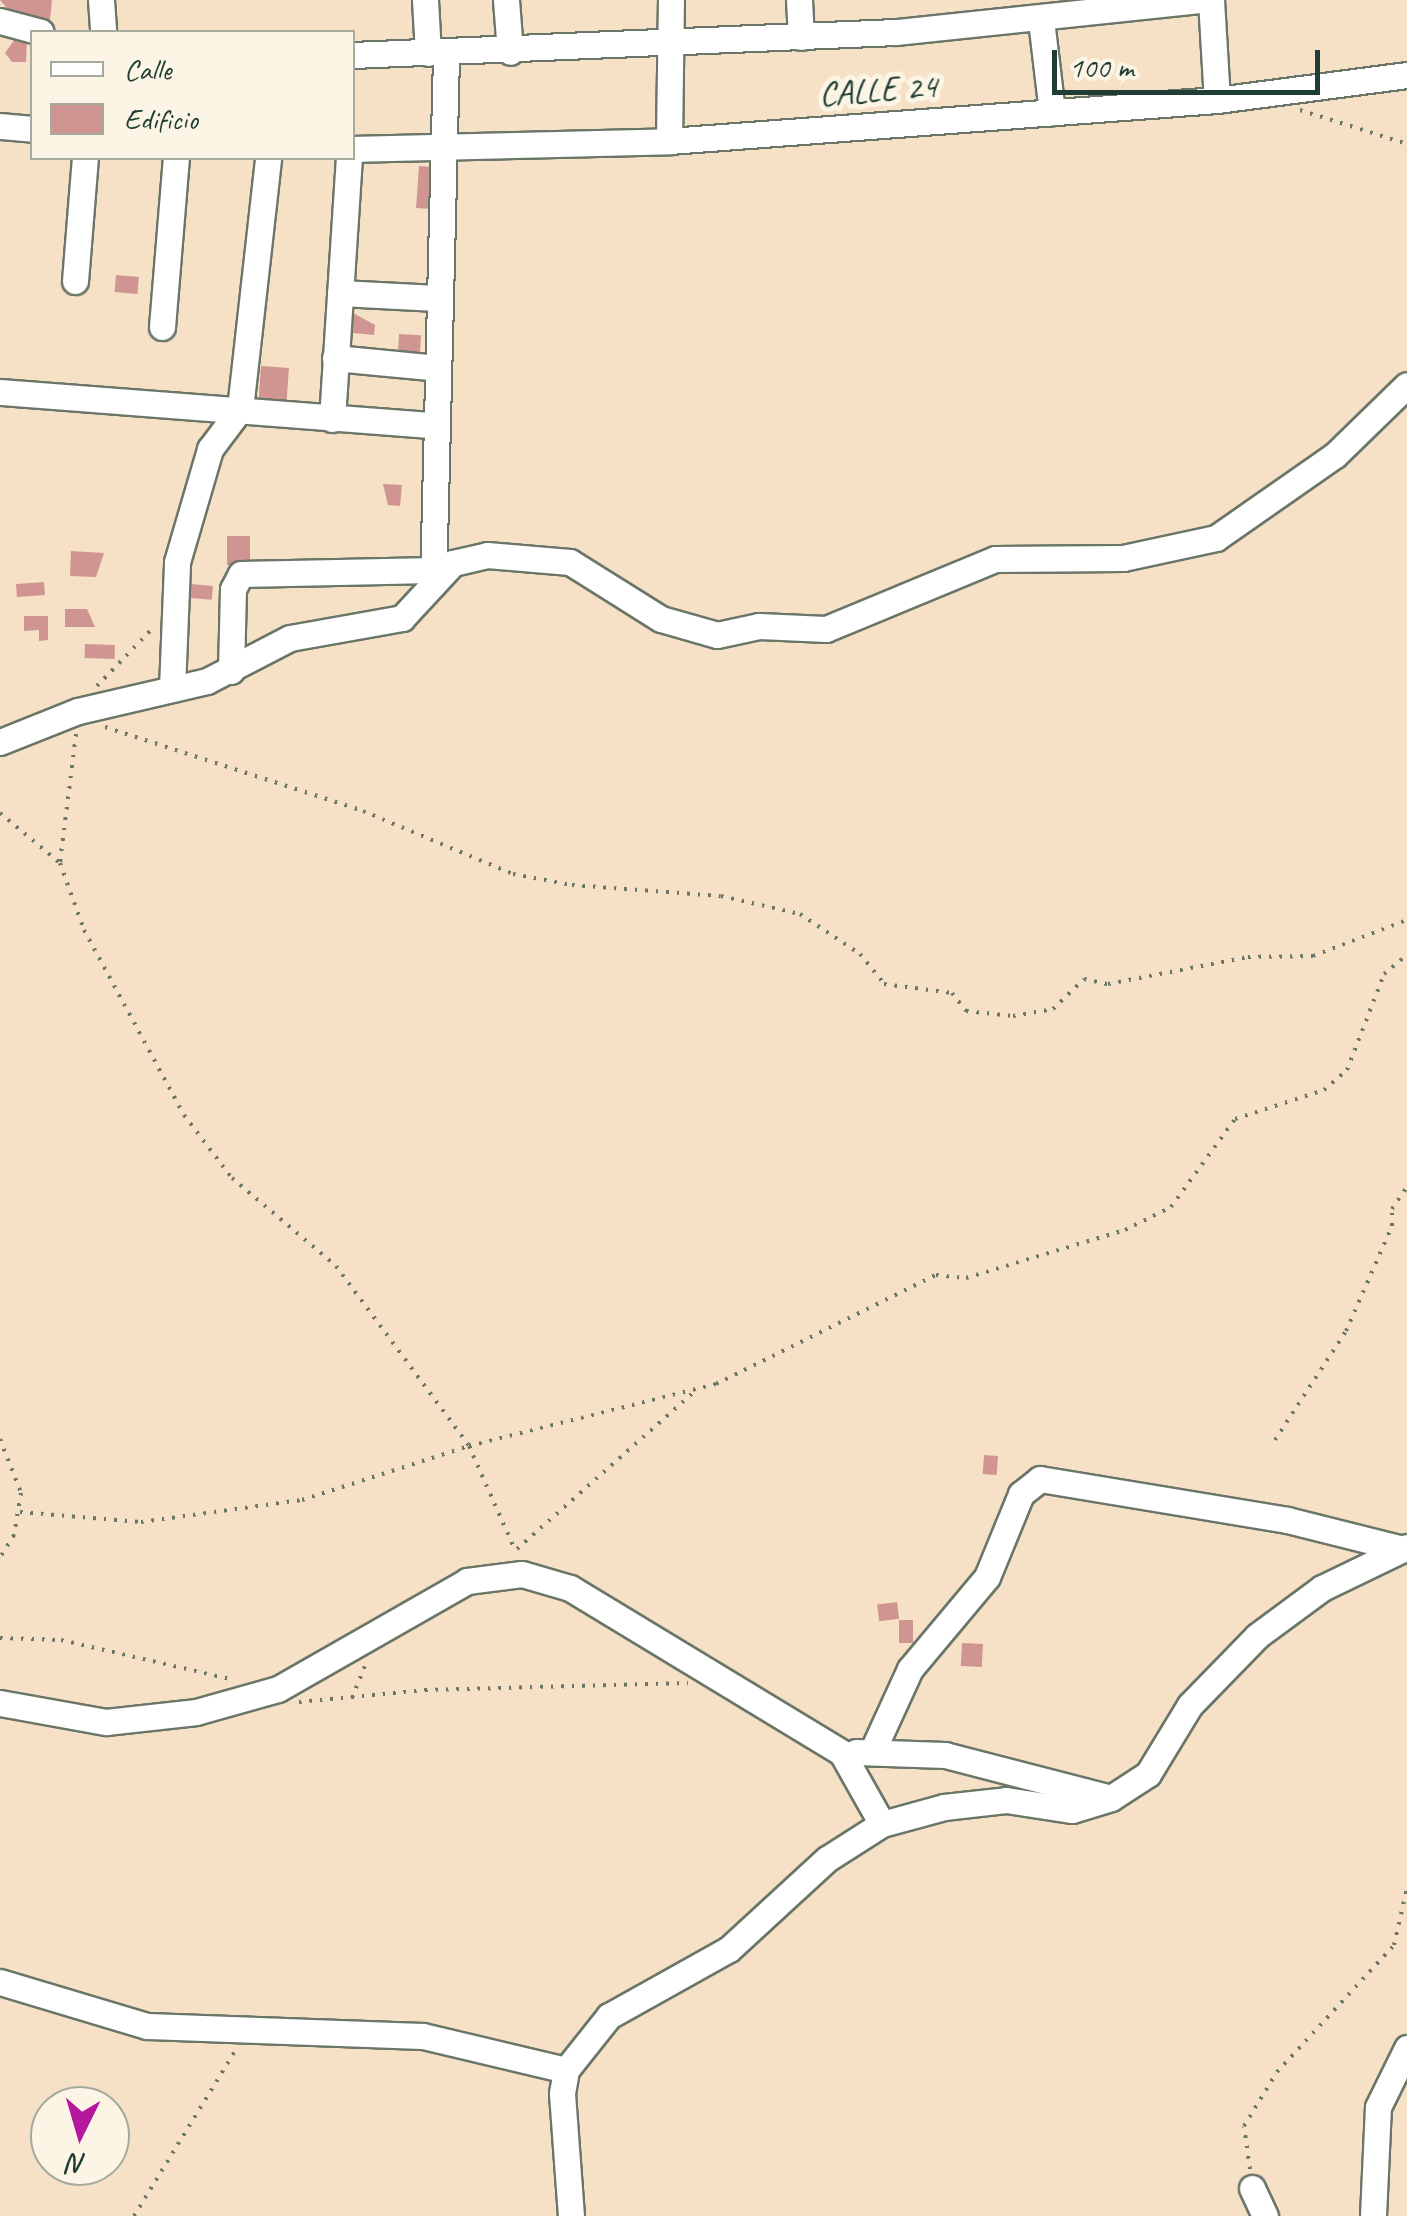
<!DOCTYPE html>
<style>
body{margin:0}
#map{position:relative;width:1407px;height:2216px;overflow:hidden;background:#f6e1c7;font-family:Caveat,sans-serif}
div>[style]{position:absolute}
.building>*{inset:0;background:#d09590;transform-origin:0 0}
.path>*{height:4px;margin-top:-2px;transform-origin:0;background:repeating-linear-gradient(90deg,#6a7667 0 2.5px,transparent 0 10.5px)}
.roads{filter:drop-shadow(2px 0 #6a7667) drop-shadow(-2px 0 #6a7667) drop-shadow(0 2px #6a7667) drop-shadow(0 -2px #6a7667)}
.minor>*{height:25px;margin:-12.5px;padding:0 12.5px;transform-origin:12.5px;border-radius:12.5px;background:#fff}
span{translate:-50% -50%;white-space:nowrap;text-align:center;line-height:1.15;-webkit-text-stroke:10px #fcf5e5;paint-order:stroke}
.street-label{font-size:35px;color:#1f3d34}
.legend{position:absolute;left:30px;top:30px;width:325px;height:130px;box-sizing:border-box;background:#fcf5e5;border:2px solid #a4ab9e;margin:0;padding:12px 18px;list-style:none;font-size:30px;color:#1f3d34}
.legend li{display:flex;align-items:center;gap:20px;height:50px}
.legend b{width:50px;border:2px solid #a4ab9e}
.north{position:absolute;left:30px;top:2086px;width:100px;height:100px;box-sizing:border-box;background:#fcf5e5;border:2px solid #a4ab9e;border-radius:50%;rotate:185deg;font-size:28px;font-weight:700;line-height:40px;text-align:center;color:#1f3d34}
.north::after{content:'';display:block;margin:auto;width:35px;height:45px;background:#b5179e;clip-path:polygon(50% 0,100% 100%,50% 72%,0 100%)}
.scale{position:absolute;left:1052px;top:50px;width:268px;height:45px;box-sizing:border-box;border:5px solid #1f3d34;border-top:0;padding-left:12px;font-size:30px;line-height:35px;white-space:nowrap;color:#1f3d34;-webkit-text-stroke:8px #fcf5e5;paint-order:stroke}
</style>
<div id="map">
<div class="building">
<i style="clip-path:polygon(0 0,52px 0,50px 20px,40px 23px,11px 13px)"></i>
<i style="clip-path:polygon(15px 39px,27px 39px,26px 62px,12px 62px,5px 53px)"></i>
<i style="left:419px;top:166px;width:16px;height:42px;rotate:4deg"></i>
<i style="left:116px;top:275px;width:23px;height:17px;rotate:5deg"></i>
<i style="clip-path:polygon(353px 313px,375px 325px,374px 335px,344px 332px)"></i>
<i style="left:399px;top:334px;width:22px;height:21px;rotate:3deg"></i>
<i style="left:261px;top:366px;width:28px;height:32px;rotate:4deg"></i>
<i style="clip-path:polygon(383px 484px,402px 485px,400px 506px,388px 505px)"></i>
<i style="left:227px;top:536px;width:23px;height:29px"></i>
<i style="clip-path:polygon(71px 551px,104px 553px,96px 577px,70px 576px)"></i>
<i style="left:44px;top:582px;width:13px;height:28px;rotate:86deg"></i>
<i style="left:191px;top:584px;width:22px;height:14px;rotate:5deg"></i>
<i style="clip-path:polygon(65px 609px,87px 609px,95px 627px,65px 627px)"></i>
<i style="clip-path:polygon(24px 616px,48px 616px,48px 640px,39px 641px,39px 630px,24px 631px)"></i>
<i style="left:85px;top:644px;width:30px;height:14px;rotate:2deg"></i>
<i style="left:984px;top:1455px;width:14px;height:19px;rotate:4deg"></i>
<i style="left:897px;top:1602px;width:17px;height:20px;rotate:83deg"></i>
<i style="left:899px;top:1620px;width:14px;height:23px"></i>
<i style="left:962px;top:1643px;width:21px;height:23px;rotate:3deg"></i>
</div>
<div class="path">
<i style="left:1300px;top:110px;width:112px;rotate:17.6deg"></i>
<i style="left:97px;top:686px;width:81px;rotate:-46deg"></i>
<i style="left:105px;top:727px;width:271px;rotate:18deg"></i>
<i style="left:363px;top:811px;width:163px;rotate:22.8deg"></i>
<i style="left:513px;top:874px;width:60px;rotate:10.6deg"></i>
<i style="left:572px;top:885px;width:149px;rotate:4.2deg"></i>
<i style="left:721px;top:896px;width:81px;rotate:12.8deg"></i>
<i style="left:800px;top:914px;width:72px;rotate:33.7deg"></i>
<i style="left:860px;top:954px;width:38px;rotate:51deg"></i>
<i style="left:884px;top:984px;width:69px;rotate:7.5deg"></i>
<i style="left:952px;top:993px;width:23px;rotate:52deg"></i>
<i style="left:966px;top:1011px;width:47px;rotate:6.1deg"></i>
<i style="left:1013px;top:1016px;width:41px;rotate:-9.9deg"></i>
<i style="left:1053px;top:1009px;width:43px;rotate:-44.1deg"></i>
<i style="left:1084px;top:979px;width:25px;rotate:12deg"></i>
<i style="left:1108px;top:984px;width:143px;rotate:-10.9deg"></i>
<i style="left:1248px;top:957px;width:65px;rotate:-0.9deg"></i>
<i style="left:1313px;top:956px;width:101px;rotate:-21deg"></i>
<i style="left:76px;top:734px;width:130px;rotate:97.1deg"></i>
<i style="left:60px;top:863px;width:71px;rotate:70.3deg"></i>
<i style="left:84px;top:930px;width:210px;rotate:61.6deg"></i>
<i style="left:184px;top:1115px;width:79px;rotate:52.7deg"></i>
<i style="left:232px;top:1178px;width:136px;rotate:40.2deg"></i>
<i style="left:336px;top:1266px;width:224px;rotate:53.5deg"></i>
<i style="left:469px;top:1446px;width:114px;rotate:66.1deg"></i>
<i style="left:0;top:813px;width:78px;rotate:39.8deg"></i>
<i style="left:0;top:1439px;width:58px;rotate:68.7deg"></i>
<i style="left:21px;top:1493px;width:43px;rotate:99.5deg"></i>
<i style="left:14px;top:1535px;width:26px;rotate:122deg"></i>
<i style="left:1275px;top:1440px;width:130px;rotate:-56.9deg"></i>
<i style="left:1346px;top:1331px;width:115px;rotate:-66.3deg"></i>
<i style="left:1392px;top:1226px;width:17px;rotate:-90deg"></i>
<i style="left:1392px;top:1209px;width:27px;rotate:-56deg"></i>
<i style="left:20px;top:1512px;width:121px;rotate:4.7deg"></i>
<i style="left:141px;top:1522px;width:162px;rotate:-7.8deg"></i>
<i style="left:302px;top:1500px;width:176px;rotate:-17.9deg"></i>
<i style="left:469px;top:1446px;width:255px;rotate:-14.1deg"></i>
<i style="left:716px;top:1384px;width:246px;rotate:-26.4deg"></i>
<i style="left:936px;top:1275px;width:30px;rotate:6deg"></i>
<i style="left:966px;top:1278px;width:166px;rotate:-16.8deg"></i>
<i style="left:1125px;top:1230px;width:51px;rotate:-26.6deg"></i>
<i style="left:1171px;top:1207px;width:109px;rotate:-54deg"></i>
<i style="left:1235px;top:1119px;width:94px;rotate:-18deg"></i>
<i style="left:1324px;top:1090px;width:30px;rotate:-41deg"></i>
<i style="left:1347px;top:1070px;width:103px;rotate:-68.9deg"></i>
<i style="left:1384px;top:974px;width:30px;rotate:-40deg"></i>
<i style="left:517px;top:1549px;width:235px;rotate:-41.6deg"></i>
<i style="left:0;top:1638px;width:61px;rotate:1.9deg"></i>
<i style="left:61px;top:1640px;width:173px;rotate:13deg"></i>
<i style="left:352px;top:1698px;width:40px;rotate:-68deg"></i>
<i style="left:299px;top:1702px;width:127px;rotate:-5.4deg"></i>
<i style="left:425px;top:1690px;width:263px;rotate:-1.5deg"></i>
<i style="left:1250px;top:2169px;width:43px;rotate:-97.9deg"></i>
<i style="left:1244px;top:2126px;width:63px;rotate:-58.6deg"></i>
<i style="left:1277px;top:2072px;width:173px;rotate:-47.3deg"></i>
<i style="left:1394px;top:1945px;width:58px;rotate:-77.2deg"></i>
<i style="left:134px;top:2216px;width:197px;rotate:-58.5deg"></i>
</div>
<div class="roads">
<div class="minor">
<i style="left:101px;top:0;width:32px;rotate:86deg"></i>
<i style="left:425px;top:0;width:53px;rotate:86.8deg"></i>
<i style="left:506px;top:0;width:52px;rotate:85.6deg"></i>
<i style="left:799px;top:0;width:37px;rotate:87deg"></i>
<i style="left:1211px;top:0;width:100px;rotate:86.6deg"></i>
<i style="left:1041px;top:20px;width:93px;rotate:83.2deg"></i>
<i style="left:0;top:21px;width:42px;rotate:15deg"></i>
<i style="left:352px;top:55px;width:544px;rotate:-2.42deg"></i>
<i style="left:896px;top:32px;width:307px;rotate:-6deg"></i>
<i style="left:0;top:126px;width:32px;rotate:5deg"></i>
<i style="left:669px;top:141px;width:141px;rotate:-89.2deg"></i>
<i style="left:352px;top:149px;width:317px;rotate:-1.4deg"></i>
<i style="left:669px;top:141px;width:550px;rotate:-4.28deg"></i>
<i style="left:1217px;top:100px;width:192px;rotate:-7.5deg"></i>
<i style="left:75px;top:281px;width:123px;rotate:-85.4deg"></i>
<i style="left:340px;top:293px;width:97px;rotate:3deg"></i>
<i style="left:162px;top:327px;width:170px;rotate:-85.3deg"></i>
<i style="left:335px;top:358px;width:103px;rotate:5.5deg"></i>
<i style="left:0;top:392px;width:438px;rotate:4.4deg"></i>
<i style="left:332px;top:419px;width:262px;rotate:-86.3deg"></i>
<i style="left:433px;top:584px;width:530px;rotate:-88.59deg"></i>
<i style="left:231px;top:671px;width:82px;rotate:-88.6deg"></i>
<i style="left:233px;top:589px;width:17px;rotate:-62deg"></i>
<i style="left:241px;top:574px;width:192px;rotate:-1.2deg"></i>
<i style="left:172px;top:689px;width:127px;rotate:-87.7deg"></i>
<i style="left:177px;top:562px;width:118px;rotate:-73.7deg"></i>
<i style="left:210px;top:449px;width:50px;rotate:-53.1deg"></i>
<i style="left:240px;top:409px;width:253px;rotate:-83.6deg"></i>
<i style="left:0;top:742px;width:84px;rotate:-21.7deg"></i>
<i style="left:78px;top:711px;width:132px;rotate:-13.1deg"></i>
<i style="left:207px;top:681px;width:93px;rotate:-27.4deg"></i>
<i style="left:290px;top:638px;width:114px;rotate:-10.1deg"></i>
<i style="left:402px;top:618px;width:75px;rotate:-47.2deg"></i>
<i style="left:453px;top:563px;width:35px;rotate:-13deg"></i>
<i style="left:487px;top:555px;width:83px;rotate:4.8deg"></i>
<i style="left:570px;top:562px;width:107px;rotate:32.1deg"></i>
<i style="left:661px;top:619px;width:58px;rotate:15.9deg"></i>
<i style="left:717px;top:635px;width:43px;rotate:-12.1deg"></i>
<i style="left:759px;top:626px;width:67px;rotate:2.6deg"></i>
<i style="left:826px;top:629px;width:183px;rotate:-22.5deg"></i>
<i style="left:995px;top:559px;width:128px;rotate:-0.4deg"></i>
<i style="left:1123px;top:558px;width:95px;rotate:-12.1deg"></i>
<i style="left:1216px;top:538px;width:145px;rotate:-34.9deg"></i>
<i style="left:1335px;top:455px;width:100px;rotate:-44.2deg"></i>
<i style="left:0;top:1703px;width:108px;rotate:10.2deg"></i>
<i style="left:106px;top:1722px;width:91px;rotate:-6.3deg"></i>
<i style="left:196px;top:1712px;width:85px;rotate:-15.7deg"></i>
<i style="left:278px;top:1689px;width:218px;rotate:-29.7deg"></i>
<i style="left:467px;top:1581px;width:55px;rotate:-7.3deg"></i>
<i style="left:522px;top:1574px;width:50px;rotate:16.3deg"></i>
<i style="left:570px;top:1588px;width:318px;rotate:31.2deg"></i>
<i style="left:842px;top:1753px;width:81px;rotate:60.6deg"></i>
<i style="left:856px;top:1752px;width:89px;rotate:1.9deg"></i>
<i style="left:945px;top:1755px;width:171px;rotate:14.5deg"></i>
<i style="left:872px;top:1752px;width:91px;rotate:-65.4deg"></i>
<i style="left:910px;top:1669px;width:120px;rotate:-50.1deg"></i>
<i style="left:987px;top:1577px;width:90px;rotate:-67.7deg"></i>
<i style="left:1021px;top:1494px;width:24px;rotate:-38deg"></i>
<i style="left:1040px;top:1479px;width:250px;rotate:9.4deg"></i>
<i style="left:1287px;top:1520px;width:120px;rotate:14deg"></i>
<i style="left:0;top:1982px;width:153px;rotate:16.7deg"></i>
<i style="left:147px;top:2026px;width:276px;rotate:2.1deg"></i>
<i style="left:423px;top:2036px;width:147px;rotate:13.4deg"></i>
<i style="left:1252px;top:2188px;width:31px;rotate:65deg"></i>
<i style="left:571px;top:2216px;width:123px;rotate:-94.2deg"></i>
<i style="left:562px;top:2093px;width:23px;rotate:-80deg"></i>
<i style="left:566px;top:2070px;width:69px;rotate:-51.5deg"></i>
<i style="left:609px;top:2016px;width:137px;rotate:-29.2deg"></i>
<i style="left:729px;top:1949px;width:133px;rotate:-42.6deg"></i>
<i style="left:827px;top:1859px;width:65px;rotate:-32.5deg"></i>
<i style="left:882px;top:1824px;width:64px;rotate:-15.3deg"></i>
<i style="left:944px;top:1807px;width:62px;rotate:-6.4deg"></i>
<i style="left:1006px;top:1800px;width:67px;rotate:8.6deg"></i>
<i style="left:1072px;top:1810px;width:41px;rotate:-17.1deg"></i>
<i style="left:1111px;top:1798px;width:44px;rotate:-33deg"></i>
<i style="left:1148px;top:1774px;width:81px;rotate:-58.7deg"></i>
<i style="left:1190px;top:1705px;width:96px;rotate:-45.8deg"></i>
<i style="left:1257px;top:1636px;width:81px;rotate:-36.4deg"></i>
<i style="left:1322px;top:1588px;width:94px;rotate:-25.8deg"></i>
<i style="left:1373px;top:2216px;width:109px;rotate:-87.4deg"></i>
<i style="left:1378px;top:2107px;width:66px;rotate:-63.8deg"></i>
</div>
</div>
<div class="street-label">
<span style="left:878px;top:90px;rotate:-4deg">CALLE 24</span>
</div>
<ul class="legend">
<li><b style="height:12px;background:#fff"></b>Calle</li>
<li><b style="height:28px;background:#d09590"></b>Edificio</li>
</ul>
<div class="north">N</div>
<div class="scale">100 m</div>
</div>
